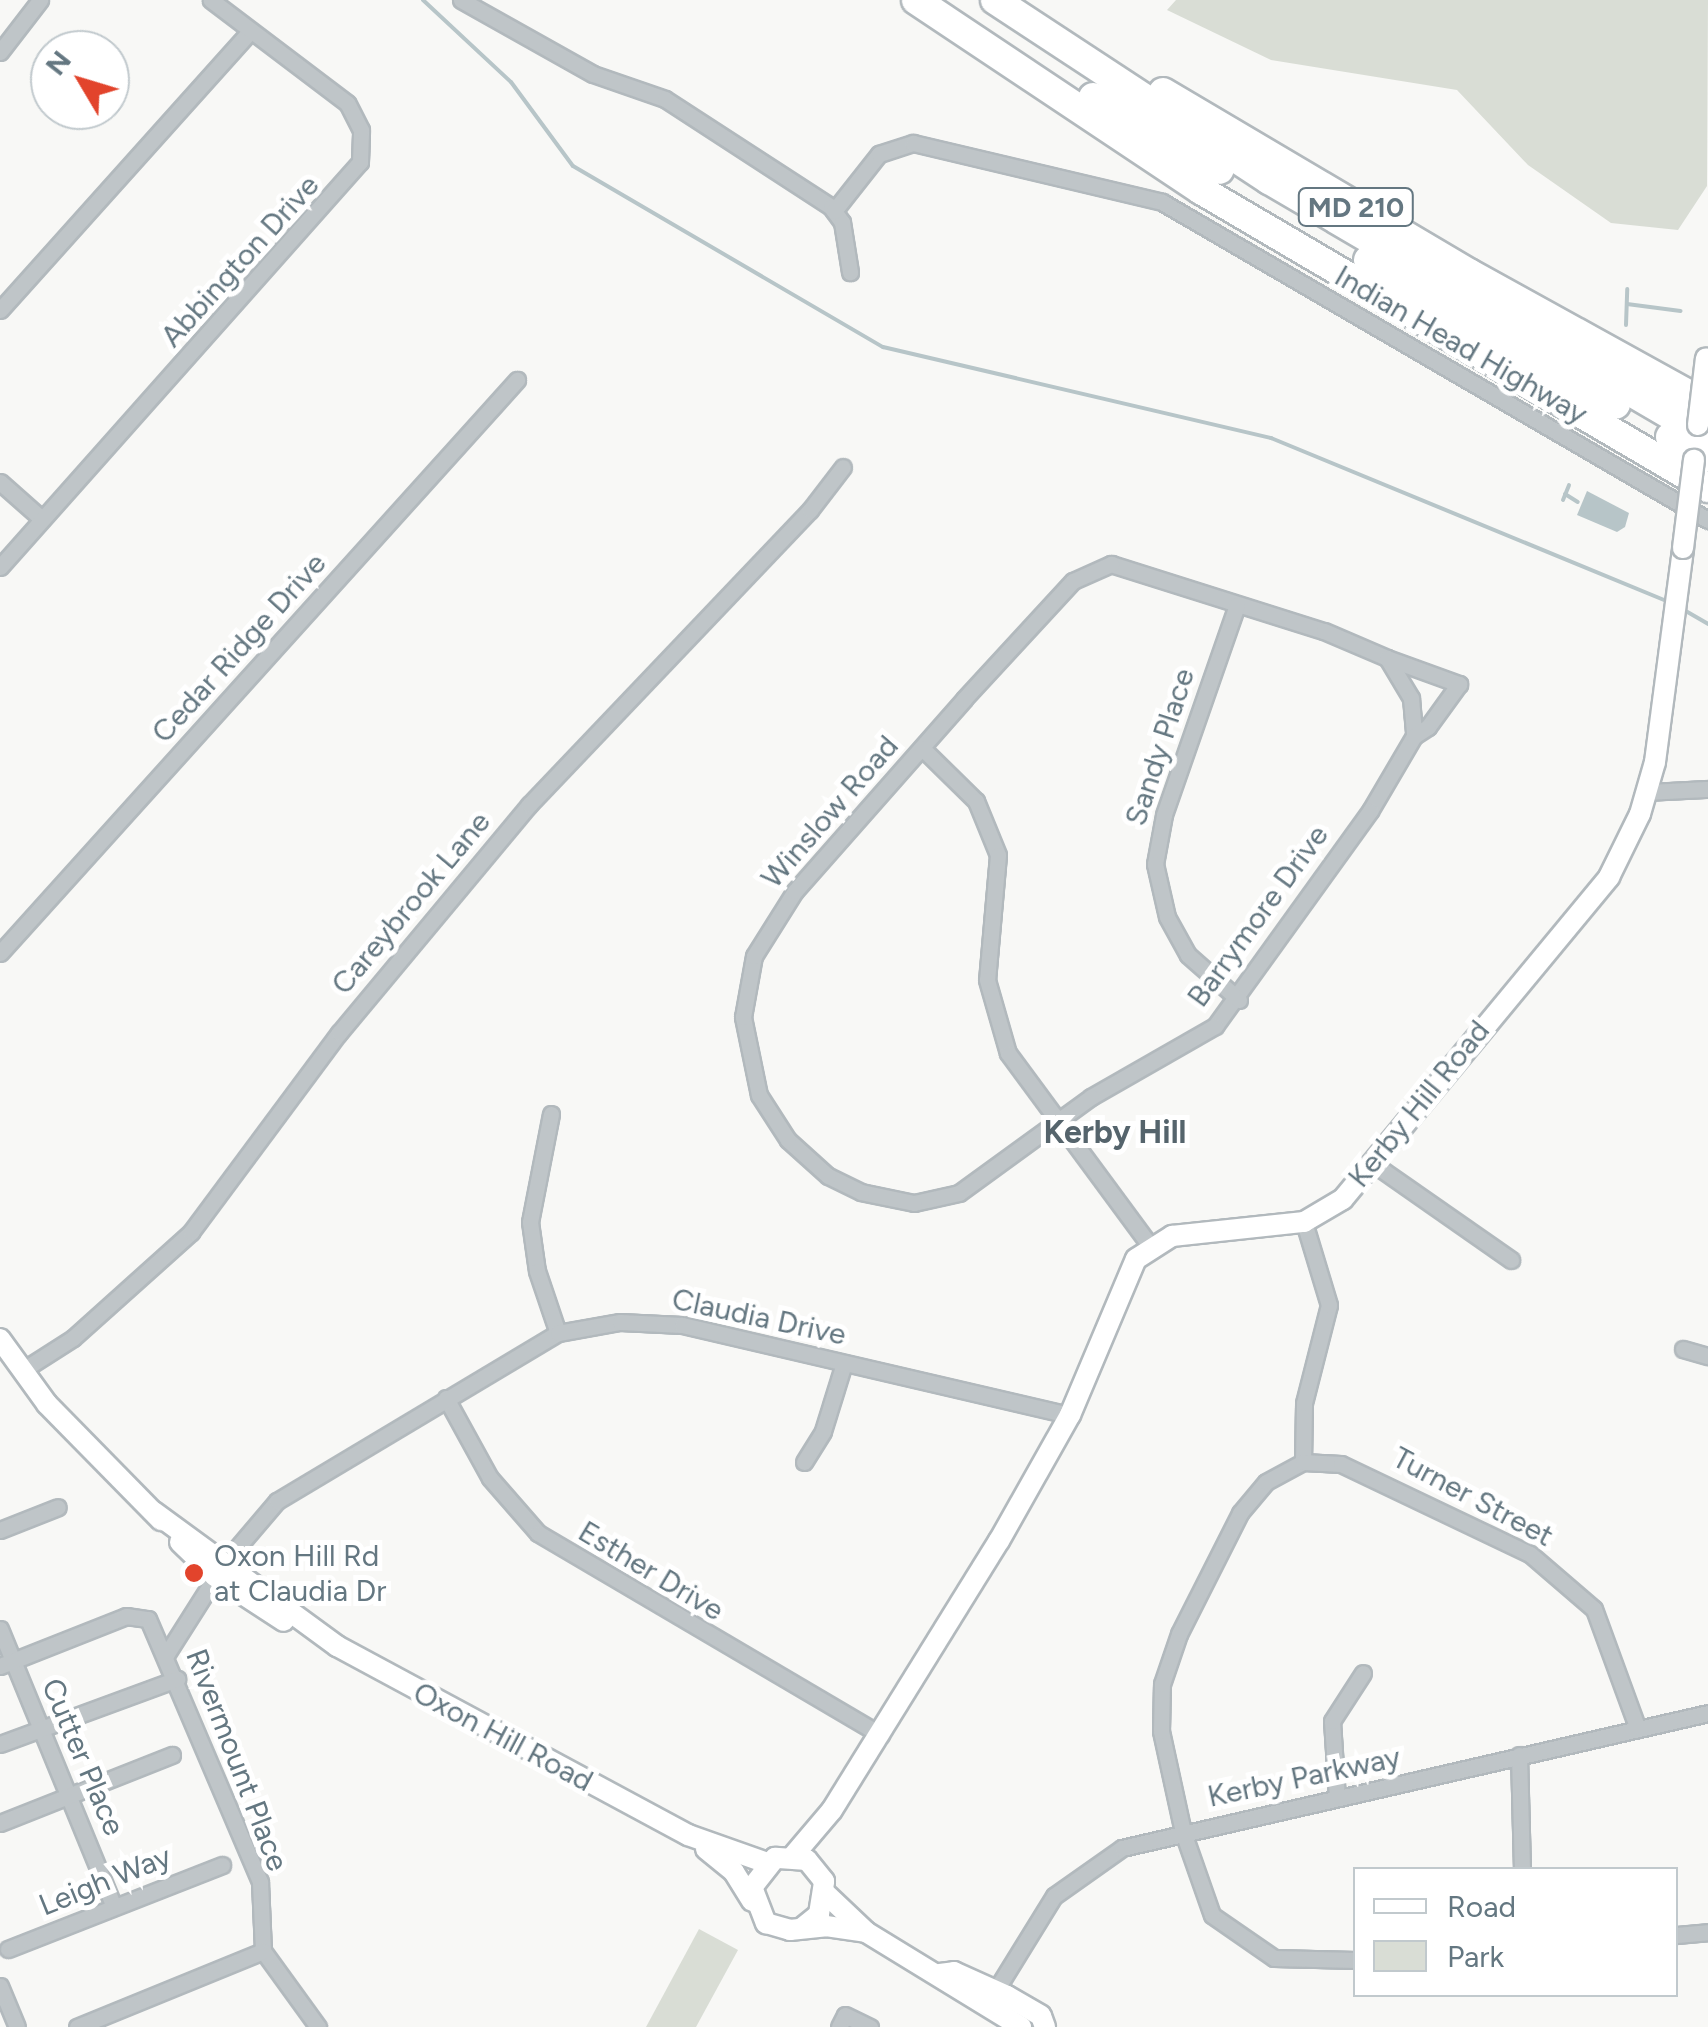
<!DOCTYPE html>
<style>
body{margin:0}
#map{position:relative;width:1708px;height:2027px;overflow:hidden;background:#f8f8f6;font-family:Figtree,sans-serif}
div>[style]{position:absolute}
.green>*{inset:0;background:#d9ddd5}
.water>*{inset:0;background:#b7c5c8}
.stream>*{height:4px;margin:-2px;padding:0 2px;transform-origin:2px;border-radius:2px;background:#b7c5c8}
.roads{filter:drop-shadow(2px 0 #b2b9bd) drop-shadow(-2px 0 #b2b9bd) drop-shadow(0 2px #b2b9bd) drop-shadow(0 -2px #b2b9bd)}
.street>*{height:15px;margin:-7.5px;padding:0 7.5px;transform-origin:7.5px;border-radius:7.5px;background:#bfc5c8}
.secondary>*{height:20px;margin:-10px;padding:0 10px;transform-origin:10px;border-radius:10px;background:#fff}
.highway>*{height:28px;margin:-14px;padding:0 14px;transform-origin:14px;border-radius:14px;background:#fff}
.bridges{filter:drop-shadow(2px 0 #b2b9bd) drop-shadow(-2px 0 #b2b9bd) drop-shadow(0 2px #b2b9bd) drop-shadow(0 -2px #b2b9bd)}
.secondary-bridge>*{height:20px;margin:-10px;padding:0 10px;transform-origin:10px;border-radius:10px;background:#fff}
.dots>*{width:28px;height:28px;translate:-50% -50%;box-sizing:border-box;border:5px solid #fff;border-radius:50%}
span{translate:-50% -50%;white-space:nowrap;text-align:center;line-height:1.15;-webkit-text-stroke:10px #fff;paint-order:stroke}
.shield-label span{padding:2px 8px;background:#fff;border:2px solid;border-radius:8px;-webkit-text-stroke-width:0}
.shield-label{font-size:28px;color:#647781;font-weight:700}
.street-label{font-size:30px;color:#647781}
.poi-label{font-size:30px;color:#647781}
.left{translate:0 -50%;text-align:left}
.neighbourhood-label{font-size:32px;color:#55646c;font-weight:700}
.legend{position:absolute;left:1353px;top:1867px;width:325px;height:130px;box-sizing:border-box;background:#fff;border:2px solid #c1c9cd;margin:0;padding:12px 18px;list-style:none;font-size:30px;color:#647781}
.legend li{display:flex;align-items:center;gap:20px;height:50px}
.legend b{width:50px;border:2px solid #c1c9cd}
.north{position:absolute;left:30px;top:30px;width:100px;height:100px;box-sizing:border-box;background:#fff;border:2px solid #c1c9cd;border-radius:50%;rotate:308deg;font-size:28px;font-weight:700;line-height:40px;text-align:center;color:#647781}
.north::after{content:'';display:block;margin:auto;width:35px;height:45px;background:#e2442c;clip-path:polygon(50% 0,100% 100%,50% 72%,0 100%)}
</style>
<div id="map">
<div class="green">
<i style="clip-path:polygon(1176px 0,1708px 0,1707px 186px,1678px 230px,1611px 223px,1528px 165px,1457px 90px,1271px 60px,1167px 10px)"></i>
<i style="clip-path:polygon(699px 1929px,738px 1950px,696px 2027px,646px 2027px)"></i>
</div>
<div class="water">
<i style="clip-path:polygon(1587px 491px,1629px 513px,1625px 527px,1617px 532px,1577px 515px)"></i>
</div>
<div class="stream">
<i style="left:423px;top:0;width:120px;rotate:43deg"></i>
<i style="left:511px;top:82px;width:104px;rotate:53.6deg"></i>
<i style="left:573px;top:166px;width:359px;rotate:30.3deg"></i>
<i style="left:883px;top:347px;width:399px;rotate:13.2deg"></i>
<i style="left:1271px;top:438px;width:433px;rotate:22.4deg"></i>
<i style="left:1627px;top:304px;width:54px;rotate:7.4deg"></i>
<i style="left:1626px;top:325px;width:36px;rotate:-88deg"></i>
<i style="left:1565px;top:494px;width:15px;rotate:32deg"></i>
<i style="left:1563px;top:500px;width:16px;rotate:-68deg"></i>
<i style="left:1684px;top:610px;width:28px;rotate:30deg"></i>
</div>
<div class="roads">
<div class="street">
<i style="left:461px;top:0;width:151px;rotate:29.3deg"></i>
<i style="left:593px;top:74px;width:76px;rotate:19.1deg"></i>
<i style="left:665px;top:99px;width:198px;rotate:33deg"></i>
<i style="left:831px;top:207px;width:19px;rotate:54deg"></i>
<i style="left:842px;top:222px;width:51px;rotate:80.9deg"></i>
<i style="left:0;top:52px;width:66px;rotate:-52.4deg"></i>
<i style="left:834px;top:211px;width:73px;rotate:-51.7deg"></i>
<i style="left:879px;top:154px;width:36px;rotate:-18deg"></i>
<i style="left:913px;top:143px;width:256px;rotate:13.3deg"></i>
<i style="left:1162px;top:202px;width:632px;rotate:30.22deg"></i>
<i style="left:0;top:310px;width:375px;rotate:-48.1deg"></i>
<i style="left:0;top:482px;width:56px;rotate:41.4deg"></i>
<i style="left:1111px;top:564px;width:223px;rotate:17.5deg"></i>
<i style="left:1324px;top:631px;width:69px;rotate:23.2deg"></i>
<i style="left:1387px;top:658px;width:47px;rotate:59deg"></i>
<i style="left:1411px;top:698px;width:38px;rotate:85deg"></i>
<i style="left:1414px;top:736px;width:87px;rotate:120.4deg"></i>
<i style="left:1370px;top:811px;width:265px;rotate:125.8deg"></i>
<i style="left:1215px;top:1026px;width:143px;rotate:150.2deg"></i>
<i style="left:1091px;top:1097px;width:163px;rotate:144deg"></i>
<i style="left:959px;top:1193px;width:46px;rotate:167.5deg"></i>
<i style="left:914px;top:1203px;width:54px;rotate:-168.3deg"></i>
<i style="left:861px;top:1192px;width:37px;rotate:-154deg"></i>
<i style="left:828px;top:1176px;width:54px;rotate:-138deg"></i>
<i style="left:788px;top:1140px;width:54px;rotate:-122.8deg"></i>
<i style="left:759px;top:1095px;width:80px;rotate:-101.6deg"></i>
<i style="left:743px;top:1017px;width:62px;rotate:-79.8deg"></i>
<i style="left:754px;top:956px;width:77px;rotate:-57.8deg"></i>
<i style="left:795px;top:891px;width:256px;rotate:-48.6deg"></i>
<i style="left:964px;top:699px;width:161px;rotate:-47.3deg"></i>
<i style="left:1073px;top:581px;width:42px;rotate:-24.1deg"></i>
<i style="left:0;top:567px;width:542px;rotate:-48.37deg"></i>
<i style="left:360px;top:162px;width:32px;rotate:-88deg"></i>
<i style="left:361px;top:130px;width:30px;rotate:-117deg"></i>
<i style="left:347px;top:103px;width:171px;rotate:-142.9deg"></i>
<i style="left:1237px;top:605px;width:222px;rotate:109.2deg"></i>
<i style="left:1164px;top:815px;width:50px;rotate:100.4deg"></i>
<i style="left:1155px;top:864px;width:54px;rotate:77.2deg"></i>
<i style="left:1167px;top:917px;width:43px;rotate:61.1deg"></i>
<i style="left:1188px;top:955px;width:68px;rotate:41.4deg"></i>
<i style="left:1387px;top:658px;width:77px;rotate:19.9deg"></i>
<i style="left:1459px;top:684px;width:53px;rotate:125.8deg"></i>
<i style="left:1428px;top:727px;width:17px;rotate:147deg"></i>
<i style="left:922px;top:748px;width:76px;rotate:44.5deg"></i>
<i style="left:976px;top:801px;width:58px;rotate:67.8deg"></i>
<i style="left:998px;top:855px;width:125px;rotate:95deg"></i>
<i style="left:987px;top:980px;width:76px;rotate:74deg"></i>
<i style="left:1008px;top:1053px;width:241px;rotate:53.6deg"></i>
<i style="left:1648px;top:792px;width:60px;rotate:-2.9deg"></i>
<i style="left:0;top:953px;width:772px;rotate:-47.94deg"></i>
<i style="left:551px;top:1114px;width:110px;rotate:101deg"></i>
<i style="left:530px;top:1222px;width:49px;rotate:81.9deg"></i>
<i style="left:537px;top:1271px;width:65px;rotate:71.3deg"></i>
<i style="left:1375px;top:1165px;width:166px;rotate:34.9deg"></i>
<i style="left:1683px;top:1349px;width:26px;rotate:16deg"></i>
<i style="left:23px;top:1370px;width:59px;rotate:-32.6deg"></i>
<i style="left:73px;top:1338px;width:159px;rotate:-41.9deg"></i>
<i style="left:191px;top:1232px;width:248px;rotate:-53.4deg"></i>
<i style="left:339px;top:1033px;width:297px;rotate:-50.2deg"></i>
<i style="left:529px;top:805px;width:407px;rotate:-46.4deg"></i>
<i style="left:810px;top:510px;width:54px;rotate:-52.5deg"></i>
<i style="left:446px;top:1398px;width:91px;rotate:61.2deg"></i>
<i style="left:490px;top:1478px;width:73px;rotate:48.9deg"></i>
<i style="left:538px;top:1533px;width:398px;rotate:30.5deg"></i>
<i style="left:804px;top:1462px;width:36px;rotate:-58deg"></i>
<i style="left:823px;top:1431px;width:71px;rotate:-72.8deg"></i>
<i style="left:1303px;top:1462px;width:59px;rotate:-89deg"></i>
<i style="left:1304px;top:1403px;width:101px;rotate:-75.7deg"></i>
<i style="left:1329px;top:1305px;width:87px;rotate:-106.8deg"></i>
<i style="left:0;top:1530px;width:62px;rotate:-21.6deg"></i>
<i style="left:0;top:1629px;width:300px;rotate:67.7deg"></i>
<i style="left:166px;top:1655px;width:110px;rotate:-57.6deg"></i>
<i style="left:225px;top:1562px;width:80px;rotate:-49.6deg"></i>
<i style="left:277px;top:1501px;width:327px;rotate:-30.9deg"></i>
<i style="left:558px;top:1333px;width:63px;rotate:-10.1deg"></i>
<i style="left:620px;top:1322px;width:62px;rotate:2.8deg"></i>
<i style="left:682px;top:1325px;width:398px;rotate:13.1deg"></i>
<i style="left:0;top:1666px;width:136px;rotate:-21.6deg"></i>
<i style="left:126px;top:1616px;width:22px;rotate:8deg"></i>
<i style="left:148px;top:1619px;width:286px;rotate:66.9deg"></i>
<i style="left:260px;top:1882px;width:69px;rotate:87.5deg"></i>
<i style="left:263px;top:1951px;width:94px;rotate:54.1deg"></i>
<i style="left:0;top:1744px;width:189px;rotate:-20.2deg"></i>
<i style="left:1519px;top:1755px;width:115px;rotate:88.5deg"></i>
<i style="left:1337px;top:1798px;width:77px;rotate:-93.7deg"></i>
<i style="left:1332px;top:1721px;width:57px;rotate:-57.1deg"></i>
<i style="left:0;top:1823px;width:185px;rotate:-21.6deg"></i>
<i style="left:1676px;top:1935px;width:32px;rotate:-5deg"></i>
<i style="left:8px;top:1949px;width:230px;rotate:-21.4deg"></i>
<i style="left:1356px;top:1960px;width:82px;rotate:-178.6deg"></i>
<i style="left:1274px;top:1958px;width:75px;rotate:-145.3deg"></i>
<i style="left:1212px;top:1915px;width:88px;rotate:-109.3deg"></i>
<i style="left:1183px;top:1832px;width:103px;rotate:-102.3deg"></i>
<i style="left:1161px;top:1731px;width:47px;rotate:-88.8deg"></i>
<i style="left:1162px;top:1684px;width:53px;rotate:-71.2deg"></i>
<i style="left:1179px;top:1634px;width:136px;rotate:-63.2deg"></i>
<i style="left:1240px;top:1513px;width:40px;rotate:-50deg"></i>
<i style="left:1266px;top:1482px;width:42px;rotate:-28.4deg"></i>
<i style="left:1303px;top:1462px;width:38px;rotate:3deg"></i>
<i style="left:1341px;top:1464px;width:209px;rotate:25.5deg"></i>
<i style="left:1530px;top:1554px;width:84px;rotate:40.7deg"></i>
<i style="left:1594px;top:1609px;width:128px;rotate:69.9deg"></i>
<i style="left:0;top:1986px;width:44px;rotate:67.5deg"></i>
<i style="left:991px;top:1998px;width:120px;rotate:-58.3deg"></i>
<i style="left:1054px;top:1896px;width:83px;rotate:-35.2deg"></i>
<i style="left:1122px;top:1848px;width:601px;rotate:-12.97deg"></i>
<i style="left:77px;top:2027px;width:201px;rotate:-22.2deg"></i>
<i style="left:839px;top:2027px;width:13px;rotate:-63deg"></i>
<i style="left:845px;top:2015px;width:28px;rotate:26deg"></i>
</div>
<div class="secondary">
<i style="left:0;top:1339px;width:80px;rotate:54.1deg"></i>
<i style="left:47px;top:1404px;width:163px;rotate:45.5deg"></i>
<i style="left:154px;top:1512px;width:227px;rotate:36.2deg"></i>
<i style="left:337px;top:1646px;width:399px;rotate:28.3deg"></i>
<i style="left:688px;top:1835px;width:84px;rotate:19.5deg"></i>
<i style="left:180px;top:1542px;width:49px;rotate:44.2deg"></i>
<i style="left:215px;top:1576px;width:82px;rotate:33.1deg"></i>
<i style="left:706px;top:1849px;width:36px;rotate:39deg"></i>
<i style="left:734px;top:1872px;width:34px;rotate:58deg"></i>
<i style="left:793px;top:1856px;width:60px;rotate:-49.7deg"></i>
<i style="left:832px;top:1810px;width:317px;rotate:-58.2deg"></i>
<i style="left:999px;top:1541px;width:145px;rotate:-60.6deg"></i>
<i style="left:1070px;top:1415px;width:169px;rotate:-67.1deg"></i>
<i style="left:1136px;top:1259px;width:43px;rotate:-32.6deg"></i>
<i style="left:1172px;top:1236px;width:133px;rotate:-6.1deg"></i>
<i style="left:1304px;top:1222px;width:45px;rotate:-30.5deg"></i>
<i style="left:1343px;top:1199px;width:418px;rotate:-50.4deg"></i>
<i style="left:1609px;top:877px;width:70px;rotate:-63.8deg"></i>
<i style="left:1640px;top:814px;width:54px;rotate:-73.9deg"></i>
<i style="left:1655px;top:762px;width:216px;rotate:-82.5deg"></i>
<i style="left:826px;top:1894px;width:55px;rotate:43.5deg"></i>
<i style="left:866px;top:1932px;width:182px;rotate:31.5deg"></i>
<i style="left:802px;top:1928px;width:22px;rotate:-39deg"></i>
<i style="left:819px;top:1914px;width:33px;rotate:-81deg"></i>
<i style="left:824px;top:1881px;width:27px;rotate:-129deg"></i>
<i style="left:807px;top:1860px;width:32px;rotate:-176deg"></i>
<i style="left:775px;top:1858px;width:37px;rotate:128deg"></i>
<i style="left:752px;top:1887px;width:39px;rotate:69deg"></i>
<i style="left:766px;top:1923px;width:25px;rotate:16deg"></i>
<i style="left:790px;top:1930px;width:36px;rotate:-6deg"></i>
<i style="left:826px;top:1926px;width:40px;rotate:8.5deg"></i>
<i style="left:940px;top:1974px;width:14px;rotate:-8deg"></i>
<i style="left:954px;top:1972px;width:58px;rotate:24.4deg"></i>
<i style="left:1007px;top:1996px;width:39px;rotate:30deg"></i>
<i style="left:1041px;top:2016px;width:12px;rotate:70deg"></i>
</div>
<div class="highway">
<i style="left:916px;top:0;width:343px;rotate:33.7deg"></i>
<i style="left:1201px;top:190px;width:588px;rotate:30.45deg"></i>
<i style="left:995px;top:0;width:328px;rotate:33.3deg"></i>
<i style="left:1269px;top:180px;width:509px;rotate:30.35deg"></i>
<i style="left:1163px;top:92px;width:356px;rotate:30.6deg"></i>
<i style="left:1469px;top:273px;width:273px;rotate:28.9deg"></i>
<i style="left:1093px;top:97px;width:146px;rotate:29.9deg"></i>
<i style="left:1368px;top:260px;width:287px;rotate:30.3deg"></i>
<i style="left:1670px;top:437px;width:43px;rotate:28.9deg"></i>
</div>
</div>
<div class="bridges">
<div class="secondary-bridge">
<i style="left:1698px;top:425px;width:67px;rotate:-83.2deg"></i>
<i style="left:1683px;top:548px;width:89px;rotate:-82.9deg"></i>
</div>
</div>
<div class="dots">
<i style="left:194px;top:1573px;background:#e2442c"></i>
</div>
<div class="shield-label">
<span style="left:1356px;top:207px">MD 210</span>
</div>
<div class="street-label">
<span style="left:240px;top:261px;rotate:-48deg">Abbington Drive</span>
<span style="left:1461px;top:345px;rotate:30deg">Indian Head Highway</span>
<span style="left:239px;top:648px;rotate:-48deg">Cedar Ridge Drive</span>
<span style="left:1160px;top:747px;rotate:-72deg">Sandy Place</span>
<span style="left:830px;top:812px;rotate:-49deg">Winslow Road</span>
<span style="left:411px;top:903px;rotate:-50deg">Careybrook Lane</span>
<span style="left:1258px;top:916px;rotate:-54deg">Barrymore Drive</span>
<span style="left:1419px;top:1104px;rotate:-51deg">Kerby Hill Road</span>
<span style="left:759px;top:1317px;rotate:12deg">Claudia Drive</span>
<span style="left:1473px;top:1497px;rotate:28deg">Turner Street</span>
<span style="left:651px;top:1571px;rotate:31deg">Esther Drive</span>
<span style="left:503px;top:1737px;rotate:28deg">Oxon Hill Road</span>
<span style="left:83px;top:1757px;rotate:67deg">Cutter Place</span>
<span style="left:237px;top:1760px;rotate:69deg">Rivermount Place</span>
<span style="left:1304px;top:1777px;rotate:-12deg">Kerby Parkway</span>
<span style="left:105px;top:1881px;rotate:-22deg">Leigh Way</span>
</div>
<div class="poi-label">
<span class="left" style="left:214px;top:1573px">Oxon Hill Rd<br>at Claudia Dr</span>
</div>
<div class="neighbourhood-label">
<span style="left:1115px;top:1132px">Kerby Hill</span>
</div>
<ul class="legend">
<li><b style="height:12px;background:#fff"></b>Road</li>
<li><b style="height:28px;background:#d9ddd5"></b>Park</li>
</ul>
<div class="north">N</div>
</div>
